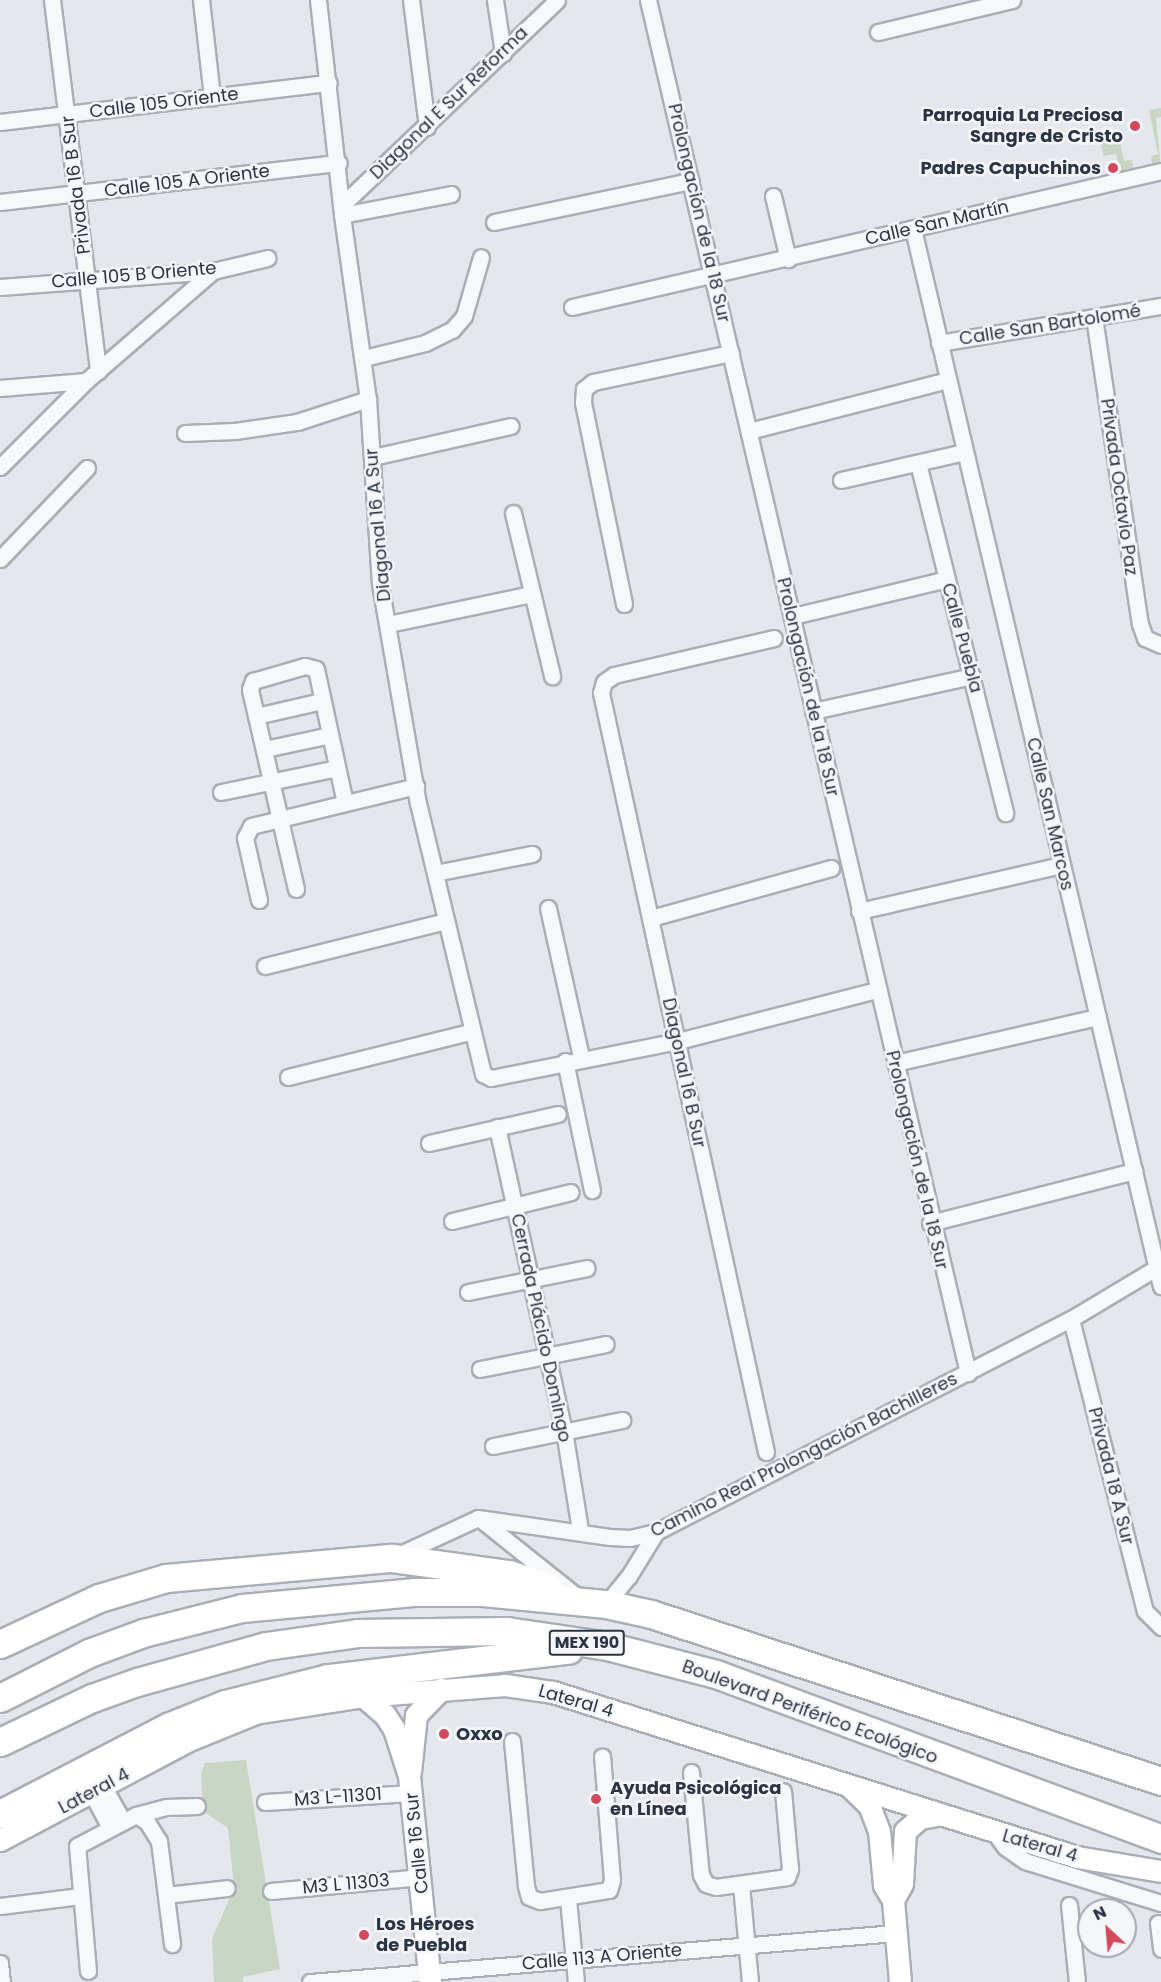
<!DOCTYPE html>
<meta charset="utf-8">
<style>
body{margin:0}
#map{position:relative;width:1161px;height:1982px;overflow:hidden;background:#e4e7ec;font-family:Poppins,sans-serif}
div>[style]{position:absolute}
.green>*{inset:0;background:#c9d6c5}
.roads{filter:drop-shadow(2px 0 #a9aeb7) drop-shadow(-2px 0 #a9aeb7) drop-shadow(0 2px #a9aeb7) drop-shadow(0 -2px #a9aeb7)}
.street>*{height:15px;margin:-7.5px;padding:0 7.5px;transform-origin:7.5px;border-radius:7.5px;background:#f7f8fa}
.secondary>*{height:21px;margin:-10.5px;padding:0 10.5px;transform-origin:10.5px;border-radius:10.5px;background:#fff}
.highway>*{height:27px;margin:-13.5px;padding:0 13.5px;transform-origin:13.5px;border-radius:13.5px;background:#fff}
.dots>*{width:16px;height:16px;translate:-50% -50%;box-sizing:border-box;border:3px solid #f4f6f9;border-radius:50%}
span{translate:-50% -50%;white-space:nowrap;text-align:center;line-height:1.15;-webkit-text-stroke:5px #f4f6f9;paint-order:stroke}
.shield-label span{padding:2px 4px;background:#f4f6f9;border:2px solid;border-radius:4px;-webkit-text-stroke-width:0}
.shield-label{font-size:16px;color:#2b3445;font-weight:700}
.street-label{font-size:18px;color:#2b3445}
.poi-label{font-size:18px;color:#2b3445;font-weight:700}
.right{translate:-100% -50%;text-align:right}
.left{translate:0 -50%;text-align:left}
.north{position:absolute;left:1077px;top:1898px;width:60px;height:60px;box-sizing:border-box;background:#f4f6f9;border:2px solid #a4a8b1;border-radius:50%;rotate:334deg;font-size:16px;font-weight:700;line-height:24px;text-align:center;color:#2b3445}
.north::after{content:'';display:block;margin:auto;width:21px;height:27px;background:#d1495b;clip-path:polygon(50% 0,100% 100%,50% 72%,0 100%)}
</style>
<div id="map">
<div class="green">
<i style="clip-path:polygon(1161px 108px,1161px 117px,1156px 118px,1161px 169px,1153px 171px,1151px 156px,1158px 154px,1149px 110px)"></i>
<i style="clip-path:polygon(1118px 133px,1124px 161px,1132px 160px,1135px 177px,1121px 179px,1116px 154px,1104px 156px,1099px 137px)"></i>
<i style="clip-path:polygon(246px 1760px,280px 1969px,243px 1977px,243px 1982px,214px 1982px,212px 1939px,234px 1888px,228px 1828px,203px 1811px,201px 1773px,205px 1763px)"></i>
</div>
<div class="roads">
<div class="street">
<i style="left:52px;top:0;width:374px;rotate:82.9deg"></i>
<i style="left:201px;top:0;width:98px;rotate:83.5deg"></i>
<i style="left:318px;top:0;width:216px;rotate:83.6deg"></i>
<i style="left:342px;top:215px;width:186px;rotate:82deg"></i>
<i style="left:368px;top:399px;width:185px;rotate:86.3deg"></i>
<i style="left:380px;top:584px;width:222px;rotate:80.2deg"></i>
<i style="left:418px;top:803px;width:279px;rotate:76.5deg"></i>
<i style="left:483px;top:1074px;width:9px;rotate:27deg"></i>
<i style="left:491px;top:1078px;width:191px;rotate:-11.2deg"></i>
<i style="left:678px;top:1041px;width:204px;rotate:-14.4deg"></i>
<i style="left:411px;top:0;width:128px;rotate:82.8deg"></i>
<i style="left:495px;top:0;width:54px;rotate:81.4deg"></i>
<i style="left:648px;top:0;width:1410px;rotate:76.88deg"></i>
<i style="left:878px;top:32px;width:138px;rotate:-13.4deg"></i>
<i style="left:0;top:122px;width:331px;rotate:-6.8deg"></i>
<i style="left:773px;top:196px;width:65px;rotate:76.6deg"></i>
<i style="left:0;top:202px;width:341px;rotate:-6.6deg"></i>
<i style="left:341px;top:206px;width:298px;rotate:-43.6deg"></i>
<i style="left:342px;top:215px;width:111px;rotate:-10.9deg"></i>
<i style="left:494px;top:222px;width:201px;rotate:-11.8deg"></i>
<i style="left:913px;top:229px;width:1086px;rotate:76.8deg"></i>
<i style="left:0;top:287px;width:214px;rotate:-4.3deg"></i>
<i style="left:213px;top:271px;width:56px;rotate:-13.5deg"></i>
<i style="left:572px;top:307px;width:604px;rotate:-13deg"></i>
<i style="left:1094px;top:317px;width:310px;rotate:81.5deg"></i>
<i style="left:1140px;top:624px;width:15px;rotate:70deg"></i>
<i style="left:1145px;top:638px;width:17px;rotate:24deg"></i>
<i style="left:939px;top:343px;width:225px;rotate:-9.5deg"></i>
<i style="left:364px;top:358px;width:63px;rotate:-13.8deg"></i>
<i style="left:425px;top:343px;width:30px;rotate:-26deg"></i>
<i style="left:452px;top:330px;width:18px;rotate:-49deg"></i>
<i style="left:464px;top:316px;width:61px;rotate:-73.9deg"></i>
<i style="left:0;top:388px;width:86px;rotate:-4.7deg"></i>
<i style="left:749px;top:431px;width:205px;rotate:-14.4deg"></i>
<i style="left:185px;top:433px;width:50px;rotate:-2.3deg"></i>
<i style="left:235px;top:431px;width:63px;rotate:-8.3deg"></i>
<i style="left:297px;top:422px;width:75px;rotate:-17.9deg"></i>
<i style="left:373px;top:457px;width:141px;rotate:-12.7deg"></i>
<i style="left:918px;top:463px;width:361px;rotate:76deg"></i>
<i style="left:0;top:467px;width:122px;rotate:-45deg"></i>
<i style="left:86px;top:381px;width:168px;rotate:-40.9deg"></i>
<i style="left:841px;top:480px;width:126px;rotate:-12.8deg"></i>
<i style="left:513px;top:513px;width:168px;rotate:76.5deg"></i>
<i style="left:0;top:559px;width:126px;rotate:-46.3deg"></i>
<i style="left:624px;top:604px;width:206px;rotate:-101.5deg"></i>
<i style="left:583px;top:402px;width:13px;rotate:-86deg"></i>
<i style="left:584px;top:389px;width:11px;rotate:-38deg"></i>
<i style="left:593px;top:382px;width:141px;rotate:-11.9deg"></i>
<i style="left:793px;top:616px;width:158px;rotate:-13.5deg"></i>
<i style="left:388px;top:624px;width:147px;rotate:-11.8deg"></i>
<i style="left:813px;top:711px;width:163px;rotate:-12.4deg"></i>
<i style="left:256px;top:716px;width:68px;rotate:-12.8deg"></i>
<i style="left:265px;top:749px;width:66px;rotate:-12.2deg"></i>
<i style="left:221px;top:792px;width:118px;rotate:-11.7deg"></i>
<i style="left:435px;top:873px;width:99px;rotate:-11.1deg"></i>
<i style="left:296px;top:889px;width:205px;rotate:-103deg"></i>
<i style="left:250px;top:689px;width:9px;rotate:-69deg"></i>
<i style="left:253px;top:681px;width:54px;rotate:-16.1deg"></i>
<i style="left:305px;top:666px;width:11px;rotate:15deg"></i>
<i style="left:316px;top:669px;width:137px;rotate:77.8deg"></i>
<i style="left:259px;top:900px;width:64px;rotate:-102.7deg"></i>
<i style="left:245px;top:838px;width:13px;rotate:-63deg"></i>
<i style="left:251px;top:826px;width:170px;rotate:-13.6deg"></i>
<i style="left:548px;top:908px;width:153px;rotate:77.5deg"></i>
<i style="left:859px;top:911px;width:208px;rotate:-12.8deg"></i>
<i style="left:651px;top:918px;width:187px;rotate:-15.5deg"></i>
<i style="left:265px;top:966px;width:186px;rotate:-14deg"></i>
<i style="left:565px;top:1061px;width:132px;rotate:78.2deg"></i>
<i style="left:895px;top:1063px;width:208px;rotate:-12.8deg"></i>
<i style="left:288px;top:1077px;width:187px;rotate:-13.9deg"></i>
<i style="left:497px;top:1127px;width:311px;rotate:77.6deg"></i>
<i style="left:564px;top:1431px;width:100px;rotate:80.8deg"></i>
<i style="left:429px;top:1143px;width:132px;rotate:-12.7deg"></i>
<i style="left:452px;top:1221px;width:122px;rotate:-13.7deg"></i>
<i style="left:930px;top:1223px;width:211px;rotate:-14.3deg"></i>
<i style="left:468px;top:1292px;width:121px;rotate:-11.4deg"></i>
<i style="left:1071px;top:1319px;width:301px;rotate:75.8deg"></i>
<i style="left:1145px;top:1611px;width:23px;rotate:45deg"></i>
<i style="left:480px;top:1369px;width:128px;rotate:-11.2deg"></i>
<i style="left:493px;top:1446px;width:132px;rotate:-11.4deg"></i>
<i style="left:766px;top:1452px;width:777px;rotate:-102.26deg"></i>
<i style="left:601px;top:693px;width:11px;rotate:-75deg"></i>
<i style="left:604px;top:682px;width:12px;rotate:-35deg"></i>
<i style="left:614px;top:675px;width:164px;rotate:-13deg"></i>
<i style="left:480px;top:1519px;width:127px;rotate:38.6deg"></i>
<i style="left:398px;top:1555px;width:88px;rotate:-24.8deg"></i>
<i style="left:478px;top:1518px;width:133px;rotate:8.2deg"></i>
<i style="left:610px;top:1537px;width:20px;rotate:3deg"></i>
<i style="left:630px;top:1538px;width:27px;rotate:-13deg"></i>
<i style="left:656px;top:1532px;width:466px;rotate:-27.2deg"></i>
<i style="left:1071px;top:1319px;width:105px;rotate:-31deg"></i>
<i style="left:606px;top:1604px;width:36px;rotate:-51deg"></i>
<i style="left:629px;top:1576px;width:52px;rotate:-58.5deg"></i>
<i style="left:512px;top:1741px;width:146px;rotate:84.5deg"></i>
<i style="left:526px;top:1886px;width:11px;rotate:75deg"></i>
<i style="left:529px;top:1897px;width:12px;rotate:20deg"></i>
<i style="left:540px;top:1901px;width:70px;rotate:-9.1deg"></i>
<i style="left:609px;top:1890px;width:10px;rotate:-73deg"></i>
<i style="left:612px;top:1880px;width:124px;rotate:-94.6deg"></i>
<i style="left:691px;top:1772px;width:103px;rotate:84.5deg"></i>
<i style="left:701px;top:1875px;width:10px;rotate:61deg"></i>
<i style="left:706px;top:1884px;width:10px;rotate:17deg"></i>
<i style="left:716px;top:1887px;width:72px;rotate:-8deg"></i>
<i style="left:787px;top:1877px;width:9px;rotate:-69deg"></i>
<i style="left:790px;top:1869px;width:78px;rotate:-95.1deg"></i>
<i style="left:103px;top:1786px;width:40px;rotate:60.3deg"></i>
<i style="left:91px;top:1792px;width:40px;rotate:62deg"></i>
<i style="left:265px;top:1802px;width:147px;rotate:-3.5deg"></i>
<i style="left:136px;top:1815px;width:13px;rotate:32deg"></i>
<i style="left:147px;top:1822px;width:22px;rotate:58deg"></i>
<i style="left:159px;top:1841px;width:104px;rotate:82.8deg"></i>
<i style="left:994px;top:1832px;width:19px;rotate:54deg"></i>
<i style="left:1005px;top:1847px;width:24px;rotate:35deg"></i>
<i style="left:1025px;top:1861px;width:142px;rotate:17.2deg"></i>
<i style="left:741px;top:1885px;width:97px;rotate:84.7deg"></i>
<i style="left:271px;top:1891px;width:151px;rotate:-5.3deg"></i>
<i style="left:166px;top:1895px;width:61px;rotate:-6.5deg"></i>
<i style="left:568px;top:1899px;width:83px;rotate:84.5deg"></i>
<i style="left:1069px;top:1905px;width:77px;rotate:84.1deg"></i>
<i style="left:0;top:1906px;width:81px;rotate:-7.1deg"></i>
<i style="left:1158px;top:1923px;width:26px;rotate:83deg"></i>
<i style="left:0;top:1963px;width:19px;rotate:84deg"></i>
<i style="left:88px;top:1971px;width:125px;rotate:-95deg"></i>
<i style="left:77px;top:1846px;width:67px;rotate:-27.7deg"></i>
<i style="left:136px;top:1815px;width:31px;rotate:-15deg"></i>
<i style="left:166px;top:1807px;width:31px;rotate:-2deg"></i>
<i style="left:310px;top:1982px;width:587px;rotate:-4.79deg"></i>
</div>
<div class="secondary">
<i style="left:363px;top:1696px;width:29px;rotate:41deg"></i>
<i style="left:385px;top:1715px;width:17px;rotate:57deg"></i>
<i style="left:394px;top:1729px;width:49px;rotate:72.3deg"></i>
<i style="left:409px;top:1776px;width:207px;rotate:84.2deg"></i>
<i style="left:410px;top:1772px;width:57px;rotate:-84deg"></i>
<i style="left:416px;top:1715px;width:36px;rotate:-46deg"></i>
<i style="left:849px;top:1786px;width:28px;rotate:44deg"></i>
<i style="left:869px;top:1805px;width:28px;rotate:69deg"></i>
<i style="left:879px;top:1831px;width:54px;rotate:84.7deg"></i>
<i style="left:884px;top:1885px;width:17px;rotate:59deg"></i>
<i style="left:893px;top:1900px;width:82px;rotate:85.1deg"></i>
<i style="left:0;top:1840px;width:214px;rotate:-27.9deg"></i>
<i style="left:189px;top:1740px;width:71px;rotate:-22.2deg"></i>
<i style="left:255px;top:1713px;width:109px;rotate:-8.9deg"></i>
<i style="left:363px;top:1696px;width:142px;rotate:-4.4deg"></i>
<i style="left:505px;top:1685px;width:49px;rotate:8.3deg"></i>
<i style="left:553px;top:1692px;width:549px;rotate:17.48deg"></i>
<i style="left:1077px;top:1857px;width:85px;rotate:9.5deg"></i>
<i style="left:893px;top:1900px;width:18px;rotate:-61deg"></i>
<i style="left:902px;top:1884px;width:53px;rotate:-86.8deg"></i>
<i style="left:905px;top:1831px;width:20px;rotate:-41deg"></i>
<i style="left:920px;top:1818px;width:22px;rotate:-10deg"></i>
</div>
<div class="highway">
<i style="left:0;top:1644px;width:109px;rotate:-24.9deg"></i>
<i style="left:99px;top:1598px;width:70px;rotate:-16.6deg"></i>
<i style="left:166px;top:1578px;width:227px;rotate:-5.1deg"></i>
<i style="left:392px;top:1558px;width:118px;rotate:7.8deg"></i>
<i style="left:509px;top:1574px;width:41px;rotate:18.4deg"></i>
<i style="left:0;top:1698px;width:100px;rotate:-26.8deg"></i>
<i style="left:89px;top:1653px;width:58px;rotate:-20.3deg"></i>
<i style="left:143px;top:1633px;width:102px;rotate:-14.2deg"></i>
<i style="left:242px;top:1608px;width:174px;rotate:-5.3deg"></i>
<i style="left:415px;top:1592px;width:68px"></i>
<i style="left:483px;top:1592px;width:124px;rotate:5.6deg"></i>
<i style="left:606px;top:1604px;width:46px;rotate:12.5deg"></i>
<i style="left:651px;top:1614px;width:537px;rotate:18.13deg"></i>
<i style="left:0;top:1742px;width:102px;rotate:-25.6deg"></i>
<i style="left:92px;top:1698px;width:48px;rotate:-19.6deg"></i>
<i style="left:137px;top:1682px;width:134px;rotate:-15.6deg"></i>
<i style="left:266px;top:1646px;width:92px;rotate:-8.1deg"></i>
<i style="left:357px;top:1633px;width:150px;rotate:-0.8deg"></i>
<i style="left:507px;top:1631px;width:101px;rotate:8.5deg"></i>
<i style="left:607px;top:1646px;width:113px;rotate:14.4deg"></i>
<i style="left:716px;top:1674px;width:475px;rotate:20.3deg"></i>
<i style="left:0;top:1814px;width:191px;rotate:-27.4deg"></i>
<i style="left:170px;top:1726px;width:59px;rotate:-21.8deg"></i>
<i style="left:225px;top:1704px;width:106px;rotate:-14.2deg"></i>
<i style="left:328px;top:1678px;width:242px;rotate:-6.7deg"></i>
</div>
</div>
<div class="dots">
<i style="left:1135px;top:126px;background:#d1495b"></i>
<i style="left:1113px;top:168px;background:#d1495b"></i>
<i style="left:444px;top:1734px;background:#d1495b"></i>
<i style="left:596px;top:1799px;background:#d1495b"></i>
<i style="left:364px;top:1935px;background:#d1495b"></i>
</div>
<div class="shield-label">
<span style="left:587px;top:1643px">MEX 190</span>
</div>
<div class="street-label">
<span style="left:164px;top:103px;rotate:-7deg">Calle 105 Oriente</span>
<span style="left:449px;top:103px;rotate:-44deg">Diagonal E Sur Reforma</span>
<span style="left:187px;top:181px;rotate:-7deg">Calle 105 A Oriente</span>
<span style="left:76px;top:185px;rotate:-97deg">Privada 16 B Sur</span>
<span style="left:699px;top:213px;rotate:77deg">Prolongación de la 18 Sur</span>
<span style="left:937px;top:223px;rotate:-13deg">Calle San Martín</span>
<span style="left:134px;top:275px;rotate:-5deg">Calle 105 B Oriente</span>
<span style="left:1050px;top:325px;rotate:-9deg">Calle San Bartolomé</span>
<span style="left:1119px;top:487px;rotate:82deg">Privada Octavio Paz</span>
<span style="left:378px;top:525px;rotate:-95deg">Diagonal 16 A Sur</span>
<span style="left:962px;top:638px;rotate:75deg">Calle Puebla</span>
<span style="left:808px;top:687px;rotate:77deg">Prolongación de la 18 Sur</span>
<span style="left:1050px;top:814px;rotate:77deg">Calle San Marcos</span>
<span style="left:684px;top:1073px;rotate:78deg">Diagonal 16 B Sur</span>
<span style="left:917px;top:1160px;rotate:77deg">Prolongación de la 18 Sur</span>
<span style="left:541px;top:1328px;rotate:78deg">Cerrada Plácido Domingo</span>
<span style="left:804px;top:1455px;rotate:-27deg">Camino Real Prolongación Bachilleres</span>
<span style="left:1111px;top:1476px;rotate:76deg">Privada 18 A Sur</span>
<span style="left:576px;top:1701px;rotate:16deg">Lateral 4</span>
<span style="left:810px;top:1712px;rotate:20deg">Boulevard Periférico Ecológico</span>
<span style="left:94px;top:1791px;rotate:-28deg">Lateral 4</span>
<span style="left:338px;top:1797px;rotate:-4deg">M3 L-11301</span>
<span style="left:417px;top:1843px;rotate:-96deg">Calle 16 Sur</span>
<span style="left:1040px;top:1846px;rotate:16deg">Lateral 4</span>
<span style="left:346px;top:1884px;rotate:-5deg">M3 L 11303</span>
<span style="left:602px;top:1957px;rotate:-5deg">Calle 113 A Oriente</span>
</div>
<div class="poi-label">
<span class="right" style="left:1123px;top:126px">Parroquia La Preciosa<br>Sangre de Cristo</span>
<span class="right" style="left:1101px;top:168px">Padres Capuchinos</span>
<span class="left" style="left:456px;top:1734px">Oxxo</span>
<span class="left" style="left:610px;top:1799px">Ayuda Psicológica<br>en Línea</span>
<span class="left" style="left:376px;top:1935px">Los Héroes<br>de Puebla</span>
</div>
<div class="north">N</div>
</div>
